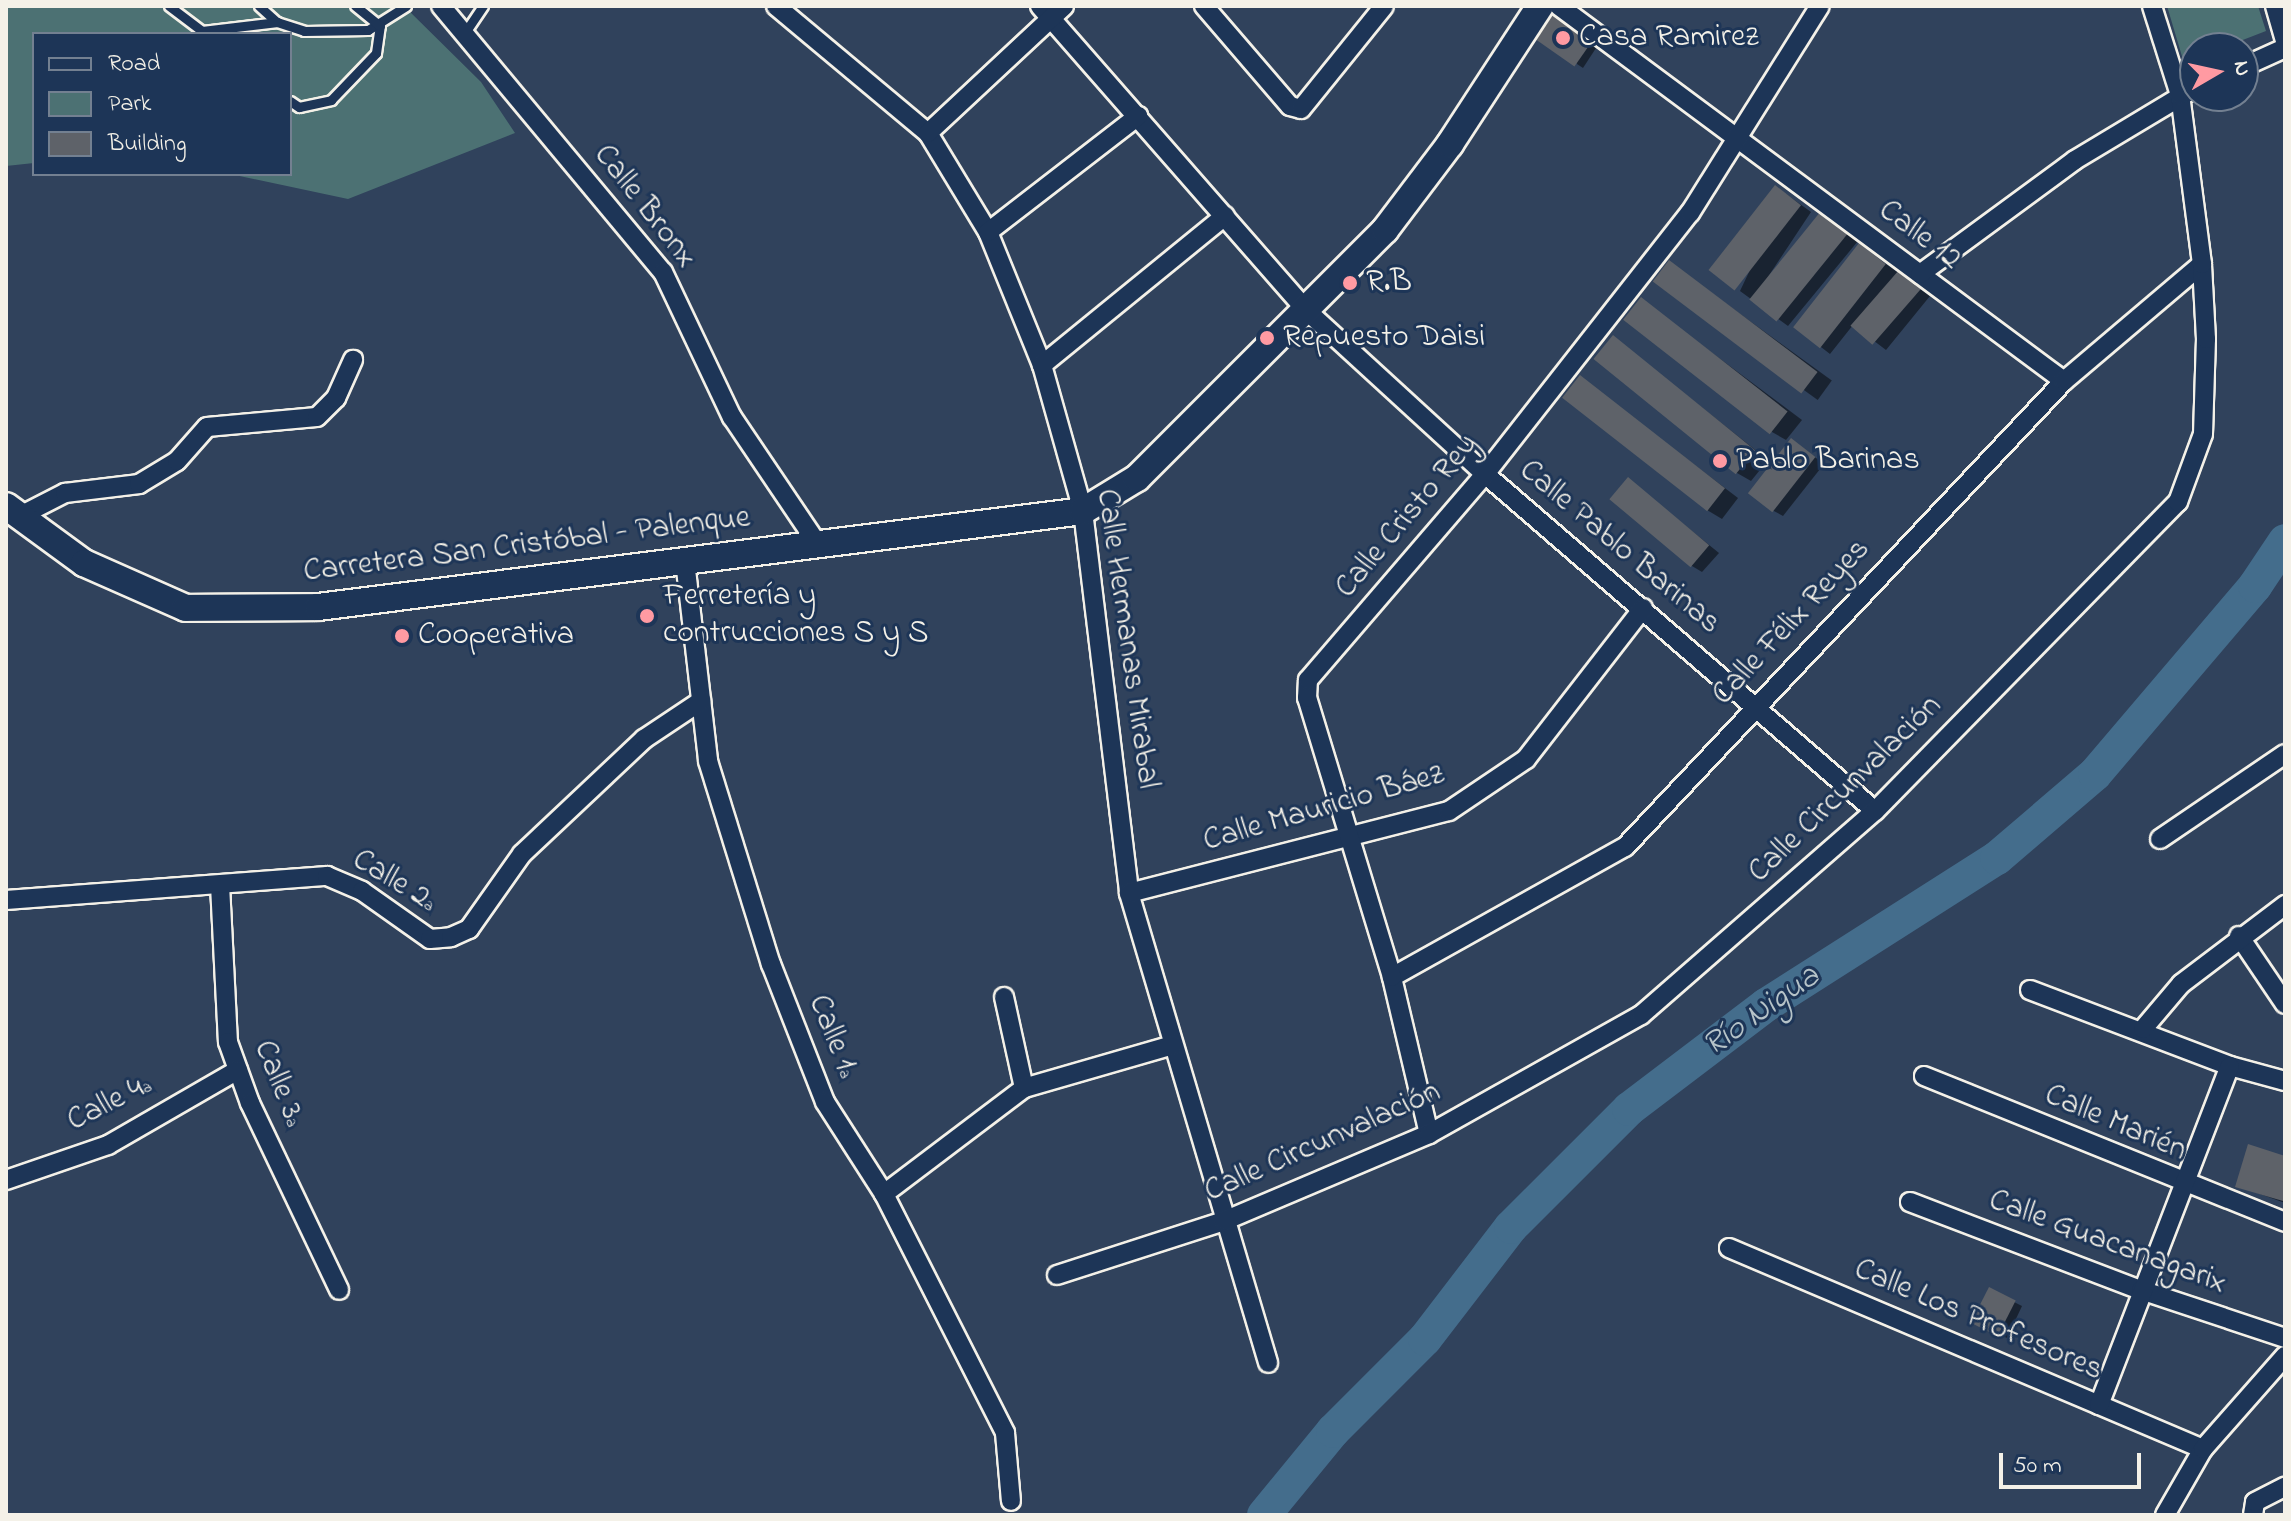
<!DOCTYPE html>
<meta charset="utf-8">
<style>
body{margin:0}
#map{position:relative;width:2291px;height:1521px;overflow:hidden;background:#30425c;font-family:"Indie Flower",sans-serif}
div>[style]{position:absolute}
.green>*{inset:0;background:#4c7173}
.shadow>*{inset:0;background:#0007;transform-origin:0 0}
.river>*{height:34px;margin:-17px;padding:0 17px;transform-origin:17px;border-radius:17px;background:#446d8c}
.building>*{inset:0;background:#5e6269;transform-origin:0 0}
.roads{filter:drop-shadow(2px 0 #f4f1e8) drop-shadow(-2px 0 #f4f1e8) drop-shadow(0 2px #f4f1e8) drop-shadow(0 -2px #f4f1e8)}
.lane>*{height:9px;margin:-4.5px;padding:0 4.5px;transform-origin:4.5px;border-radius:4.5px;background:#1d3557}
.street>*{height:18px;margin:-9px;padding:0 9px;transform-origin:9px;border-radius:9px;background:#1d3557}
.secondary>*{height:26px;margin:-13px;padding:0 13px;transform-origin:13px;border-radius:13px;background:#1d3557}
.dots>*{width:22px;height:22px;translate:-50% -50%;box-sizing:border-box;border:4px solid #1d3557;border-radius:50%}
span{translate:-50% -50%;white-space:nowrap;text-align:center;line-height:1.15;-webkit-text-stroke:6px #1d3557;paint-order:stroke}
.poi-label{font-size:32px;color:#f4f1e8}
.left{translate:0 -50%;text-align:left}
.street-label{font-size:32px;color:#f4f1e8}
.water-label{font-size:34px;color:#b6c3c8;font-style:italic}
.frame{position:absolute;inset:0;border:8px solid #f4f1e8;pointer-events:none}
.legend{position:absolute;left:32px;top:32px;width:260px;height:144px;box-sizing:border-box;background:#1d3557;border:2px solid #738091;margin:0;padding:10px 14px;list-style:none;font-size:24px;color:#f4f1e8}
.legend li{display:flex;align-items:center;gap:16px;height:40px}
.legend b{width:40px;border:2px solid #738091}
.north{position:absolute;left:2179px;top:32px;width:80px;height:80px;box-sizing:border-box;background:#1d3557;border:2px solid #738091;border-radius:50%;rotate:81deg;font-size:22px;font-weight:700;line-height:32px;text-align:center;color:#f4f1e8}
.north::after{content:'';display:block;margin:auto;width:28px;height:36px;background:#ff9aa2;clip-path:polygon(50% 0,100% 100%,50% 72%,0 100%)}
.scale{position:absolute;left:1999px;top:1453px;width:142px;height:36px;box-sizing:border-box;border:4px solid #f4f1e8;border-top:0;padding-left:10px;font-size:24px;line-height:28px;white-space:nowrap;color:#f4f1e8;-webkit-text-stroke:6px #1d3557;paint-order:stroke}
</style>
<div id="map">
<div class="green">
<i style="clip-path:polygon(6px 6px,404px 6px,481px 82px,515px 133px,348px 199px,230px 174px,290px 174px,290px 34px,34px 34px,34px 163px,6px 166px)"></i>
<i style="clip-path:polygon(2167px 6px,2258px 6px,2266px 31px,2222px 48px,2195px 48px,2195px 58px,2184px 63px)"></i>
</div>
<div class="shadow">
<i style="clip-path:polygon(1551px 13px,1598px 45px,1583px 68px,1577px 64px)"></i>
<i style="clip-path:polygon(1786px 194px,1811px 212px,1758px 292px,1822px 214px,1858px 241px,1788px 326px,1740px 291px)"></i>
<i style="clip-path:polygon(1860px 245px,1930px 296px,1886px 350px,1853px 325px,1830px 354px,1795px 327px)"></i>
<i style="left:1670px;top:263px;width:200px;height:24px;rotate:36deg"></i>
<i style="clip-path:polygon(1641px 300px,1802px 420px,1786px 440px,1772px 432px)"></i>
<i style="clip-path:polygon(1613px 337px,1768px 460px,1751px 481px,1737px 473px)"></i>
<i style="clip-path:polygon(1580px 378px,1738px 498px,1722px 519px,1707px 510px)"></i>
<i style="clip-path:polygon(1792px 440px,1824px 464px,1783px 516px,1772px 510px)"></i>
<i style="clip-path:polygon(1629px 480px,1719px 553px,1702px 572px,1692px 566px)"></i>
<i style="clip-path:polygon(2249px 1147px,2285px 1158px,2285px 1203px,2238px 1186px)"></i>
<i style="clip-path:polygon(1990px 1290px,2022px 1306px,2007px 1338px,1981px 1326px)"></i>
</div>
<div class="river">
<i style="left:1264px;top:1515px;width:109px;rotate:-50.6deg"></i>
<i style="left:1333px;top:1431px;width:130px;rotate:-45deg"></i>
<i style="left:1425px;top:1339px;width:141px;rotate:-52.5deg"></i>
<i style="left:1511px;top:1227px;width:167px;rotate:-45deg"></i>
<i style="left:1629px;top:1109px;width:172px;rotate:-37.2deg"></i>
<i style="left:1766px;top:1005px;width:274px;rotate:-32.5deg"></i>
<i style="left:1997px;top:858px;width:129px;rotate:-40.6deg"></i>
<i style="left:2095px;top:774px;width:247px;rotate:-49.6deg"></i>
<i style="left:2255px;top:586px;width:54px;rotate:-56.3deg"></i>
</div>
<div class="building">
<i style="left:1551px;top:11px;width:51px;height:32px;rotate:35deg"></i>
<i style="left:1775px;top:185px;width:33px;height:108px;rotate:38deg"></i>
<i style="left:1821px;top:211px;width:35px;height:114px;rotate:39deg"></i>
<i style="left:1859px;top:243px;width:34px;height:107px;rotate:38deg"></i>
<i style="left:1669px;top:260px;width:186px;height:27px;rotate:37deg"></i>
<i style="left:1899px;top:270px;width:29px;height:74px;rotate:41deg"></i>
<i style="left:1641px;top:297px;width:186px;height:29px;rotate:38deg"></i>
<i style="left:1613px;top:335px;width:183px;height:31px;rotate:39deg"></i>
<i style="left:1580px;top:375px;width:184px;height:29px;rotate:38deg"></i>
<i style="left:1791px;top:438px;width:31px;height:70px;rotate:38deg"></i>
<i style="left:1628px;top:477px;width:106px;height:29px;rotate:40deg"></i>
<i style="clip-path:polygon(2248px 1144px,2285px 1156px,2283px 1201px,2235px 1187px)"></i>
<i style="left:1989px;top:1287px;width:30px;height:40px;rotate:27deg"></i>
</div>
<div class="roads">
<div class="lane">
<i style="left:169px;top:6px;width:46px;rotate:37.1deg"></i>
<i style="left:259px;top:6px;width:24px;rotate:42deg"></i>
<i style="left:277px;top:22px;width:28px;rotate:18deg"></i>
<i style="left:304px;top:31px;width:64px;rotate:-0.9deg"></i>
<i style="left:368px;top:30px;width:45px;rotate:-32.3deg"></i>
<i style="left:202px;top:31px;width:76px;rotate:-6.8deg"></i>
<i style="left:464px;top:34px;width:34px;rotate:-56deg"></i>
<i style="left:290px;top:101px;width:11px;rotate:34deg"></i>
<i style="left:299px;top:107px;width:33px;rotate:-12deg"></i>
<i style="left:331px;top:100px;width:65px;rotate:-46.2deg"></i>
<i style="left:376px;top:53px;width:27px;rotate:-82deg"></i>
<i style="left:380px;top:26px;width:32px;rotate:-141deg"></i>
</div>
<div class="street">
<i style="left:441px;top:6px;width:346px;rotate:50.2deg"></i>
<i style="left:663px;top:272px;width:161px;rotate:64.6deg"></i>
<i style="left:732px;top:417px;width:156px;rotate:56deg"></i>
<i style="left:776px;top:6px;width:198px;rotate:39.9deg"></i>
<i style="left:928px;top:133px;width:116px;rotate:58.8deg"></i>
<i style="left:988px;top:232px;width:144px;rotate:67.9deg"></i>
<i style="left:1042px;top:365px;width:152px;rotate:74.3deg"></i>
<i style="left:1083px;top:511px;width:385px;rotate:83.1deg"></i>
<i style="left:1129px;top:893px;width:490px;rotate:73.5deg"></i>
<i style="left:1040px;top:6px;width:405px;rotate:48.8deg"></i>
<i style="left:1307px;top:311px;width:241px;rotate:42.5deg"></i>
<i style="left:1485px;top:474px;width:515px;rotate:40.83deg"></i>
<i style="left:1204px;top:6px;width:132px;rotate:49.3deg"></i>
<i style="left:1290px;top:106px;width:11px;rotate:15deg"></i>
<i style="left:1301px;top:109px;width:132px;rotate:-51.1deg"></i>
<i style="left:1559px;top:6px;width:629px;rotate:36.6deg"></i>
<i style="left:2275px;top:6px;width:36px;rotate:74deg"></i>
<i style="left:2243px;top:67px;width:46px;rotate:-24.3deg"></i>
<i style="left:928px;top:133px;width:186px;rotate:-43deg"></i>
<i style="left:988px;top:232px;width:190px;rotate:-37.7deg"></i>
<i style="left:1920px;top:274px;width:192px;rotate:-36.3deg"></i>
<i style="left:2075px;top:160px;width:140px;rotate:-31deg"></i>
<i style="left:1042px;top:365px;width:236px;rotate:-39.2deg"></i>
<i style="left:20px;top:516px;width:51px;rotate:-27.1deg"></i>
<i style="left:65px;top:493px;width:75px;rotate:-6.9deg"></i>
<i style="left:139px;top:484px;width:44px;rotate:-31.2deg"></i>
<i style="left:177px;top:461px;width:45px;rotate:-48.6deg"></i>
<i style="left:207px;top:427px;width:110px;rotate:-5.2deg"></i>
<i style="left:317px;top:417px;width:27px;rotate:-45deg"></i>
<i style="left:336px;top:398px;width:42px;rotate:-65.9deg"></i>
<i style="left:685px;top:561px;width:201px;rotate:83.4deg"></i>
<i style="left:708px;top:761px;width:213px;rotate:72.8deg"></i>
<i style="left:771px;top:964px;width:148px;rotate:68.6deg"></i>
<i style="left:825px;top:1102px;width:109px;rotate:57.3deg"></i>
<i style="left:884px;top:1194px;width:268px;rotate:63.1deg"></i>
<i style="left:1005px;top:1433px;width:68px;rotate:85deg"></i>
<i style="left:2160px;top:839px;width:151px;rotate:-34.2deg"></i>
<i style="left:220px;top:885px;width:157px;rotate:87.1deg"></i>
<i style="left:228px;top:1042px;width:65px;rotate:70.2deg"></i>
<i style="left:250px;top:1103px;width:207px;rotate:64.5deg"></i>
<i style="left:1129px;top:893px;width:330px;rotate:-14.4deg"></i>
<i style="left:1449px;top:811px;width:93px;rotate:-34deg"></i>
<i style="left:1526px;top:759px;width:191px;rotate:-52.2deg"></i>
<i style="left:6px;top:900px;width:322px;rotate:-4.3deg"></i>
<i style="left:327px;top:876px;width:38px;rotate:23deg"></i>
<i style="left:362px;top:891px;width:83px;rotate:35.2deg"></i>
<i style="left:430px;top:939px;width:21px;rotate:-5deg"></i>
<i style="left:451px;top:937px;width:20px;rotate:-24deg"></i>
<i style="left:469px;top:929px;width:92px;rotate:-54.8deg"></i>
<i style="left:522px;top:854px;width:168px;rotate:-43.3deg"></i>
<i style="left:644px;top:739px;width:69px;rotate:-33.7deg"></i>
<i style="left:2239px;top:936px;width:82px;rotate:55.9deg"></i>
<i style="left:1392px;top:977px;width:267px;rotate:-29.2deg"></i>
<i style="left:1625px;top:847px;width:640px;rotate:-46.71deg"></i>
<i style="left:2064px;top:381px;width:181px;rotate:-40.3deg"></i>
<i style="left:2030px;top:990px;width:214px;rotate:20.8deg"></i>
<i style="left:2230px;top:1066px;width:57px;rotate:15.3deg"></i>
<i style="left:1004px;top:997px;width:93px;rotate:77.6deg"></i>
<i style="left:2143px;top:1029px;width:59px;rotate:-49.8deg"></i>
<i style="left:2181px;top:984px;width:131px;rotate:-37.2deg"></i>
<i style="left:1924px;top:1076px;width:389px;rotate:22deg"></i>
<i style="left:1429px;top:1134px;width:161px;rotate:-103.3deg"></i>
<i style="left:1392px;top:977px;width:292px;rotate:-106.9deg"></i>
<i style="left:1307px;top:698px;width:18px;rotate:-87deg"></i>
<i style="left:1308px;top:680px;width:272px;rotate:-49.3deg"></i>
<i style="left:1485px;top:474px;width:332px;rotate:-51.9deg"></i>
<i style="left:1690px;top:213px;width:244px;rotate:-57.9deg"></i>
<i style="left:6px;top:1180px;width:108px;rotate:-18.9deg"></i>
<i style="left:108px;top:1145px;width:150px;rotate:-30deg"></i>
<i style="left:884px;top:1194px;width:176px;rotate:-37.1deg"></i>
<i style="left:1024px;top:1088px;width:155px;rotate:-16.1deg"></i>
<i style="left:1910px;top:1202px;width:247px;rotate:20.9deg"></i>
<i style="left:2141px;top:1290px;width:152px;rotate:18.4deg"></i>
<i style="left:1729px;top:1248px;width:515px;rotate:22.98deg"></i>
<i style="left:1057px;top:1275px;width:176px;rotate:-17.9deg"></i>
<i style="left:1224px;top:1221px;width:223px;rotate:-23deg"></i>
<i style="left:1429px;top:1134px;width:243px;rotate:-29.3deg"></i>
<i style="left:1641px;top:1015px;width:310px;rotate:-41.1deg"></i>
<i style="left:1875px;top:811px;width:433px;rotate:-45.6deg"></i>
<i style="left:2178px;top:502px;width:72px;rotate:-69.8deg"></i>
<i style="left:2203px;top:434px;width:95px;rotate:-88.2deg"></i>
<i style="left:2206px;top:339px;width:75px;rotate:-93.1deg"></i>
<i style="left:2202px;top:264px;width:170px;rotate:-97.4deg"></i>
<i style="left:2180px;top:95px;width:93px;rotate:-107.5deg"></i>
<i style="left:2099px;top:1405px;width:363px;rotate:-68.9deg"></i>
<i style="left:2165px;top:1515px;width:76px;rotate:-60.1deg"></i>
<i style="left:2203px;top:1449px;width:124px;rotate:-48.6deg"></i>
<i style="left:2253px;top:1515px;width:13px;rotate:-81deg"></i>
<i style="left:2255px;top:1502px;width:34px;rotate:-27deg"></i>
</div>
<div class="secondary">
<i style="left:6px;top:506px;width:97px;rotate:36.2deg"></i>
<i style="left:84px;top:563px;width:111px;rotate:23.8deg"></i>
<i style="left:186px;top:608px;width:132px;rotate:-0.4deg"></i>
<i style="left:318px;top:607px;width:771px;rotate:-7.15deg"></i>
<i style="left:1083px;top:511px;width:63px;rotate:-31.4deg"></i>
<i style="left:1137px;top:478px;width:351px;rotate:-45deg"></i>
<i style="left:1385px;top:230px;width:108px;rotate:-52.9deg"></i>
<i style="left:1450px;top:144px;width:165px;rotate:-56.9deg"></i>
</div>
</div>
<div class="dots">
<i style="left:1563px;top:38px;background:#ff9aa2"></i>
<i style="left:1350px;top:283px;background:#ff9aa2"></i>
<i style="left:1267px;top:338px;background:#ff9aa2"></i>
<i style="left:1720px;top:461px;background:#ff9aa2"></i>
<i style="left:647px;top:616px;background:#ff9aa2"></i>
<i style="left:402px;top:636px;background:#ff9aa2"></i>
</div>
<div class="poi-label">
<span class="left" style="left:1579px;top:38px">Casa Ramirez</span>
<span class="left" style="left:1366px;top:283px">R.B</span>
<span class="left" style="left:1283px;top:338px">Repuesto Daisi</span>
<span class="left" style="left:1736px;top:461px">Pablo Barinas</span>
<span class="left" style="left:663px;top:616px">Ferretería y<br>contrucciones S y S</span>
<span class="left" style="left:418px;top:636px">Cooperativa</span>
</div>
<div class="street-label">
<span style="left:644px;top:207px;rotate:52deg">Calle Bronx</span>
<span style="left:1919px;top:236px;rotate:37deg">Calle 12</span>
<span style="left:1408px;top:517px;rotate:-50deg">Calle Cristo Rey</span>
<span style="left:527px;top:546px;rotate:-7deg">Carretera San Cristóbal - Palenque</span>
<span style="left:1619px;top:548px;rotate:40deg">Calle Pablo Barinas</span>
<span style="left:1792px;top:623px;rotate:-47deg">Calle Félix Reyes</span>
<span style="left:1126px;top:639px;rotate:82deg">Calle Hermanas Mirabal</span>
<span style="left:1846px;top:790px;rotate:-44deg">Calle Circunvalación</span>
<span style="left:1324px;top:809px;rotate:-16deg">Calle Mauricio Báez</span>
<span style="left:394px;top:882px;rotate:31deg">Calle 2ª</span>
<span style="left:832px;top:1037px;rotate:68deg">Calle 1ª</span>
<span style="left:278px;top:1084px;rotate:68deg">Calle 3ª</span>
<span style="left:110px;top:1104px;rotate:-27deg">Calle 4ª</span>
<span style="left:2115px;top:1124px;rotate:23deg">Calle Marién</span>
<span style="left:1323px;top:1143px;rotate:-24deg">Calle Circunvalación</span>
<span style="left:2107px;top:1243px;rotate:20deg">Calle Guacanagarix</span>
<span style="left:1978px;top:1321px;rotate:23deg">Calle Los Profesores</span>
</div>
<div class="water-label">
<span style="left:1762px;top:1012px;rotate:-35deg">Río Nigua</span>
</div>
<div class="frame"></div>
<ul class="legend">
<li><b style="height:10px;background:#1d3557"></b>Road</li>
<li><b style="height:22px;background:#4c7173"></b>Park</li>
<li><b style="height:22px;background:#5e6269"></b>Building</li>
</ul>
<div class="north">N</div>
<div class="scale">50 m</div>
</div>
